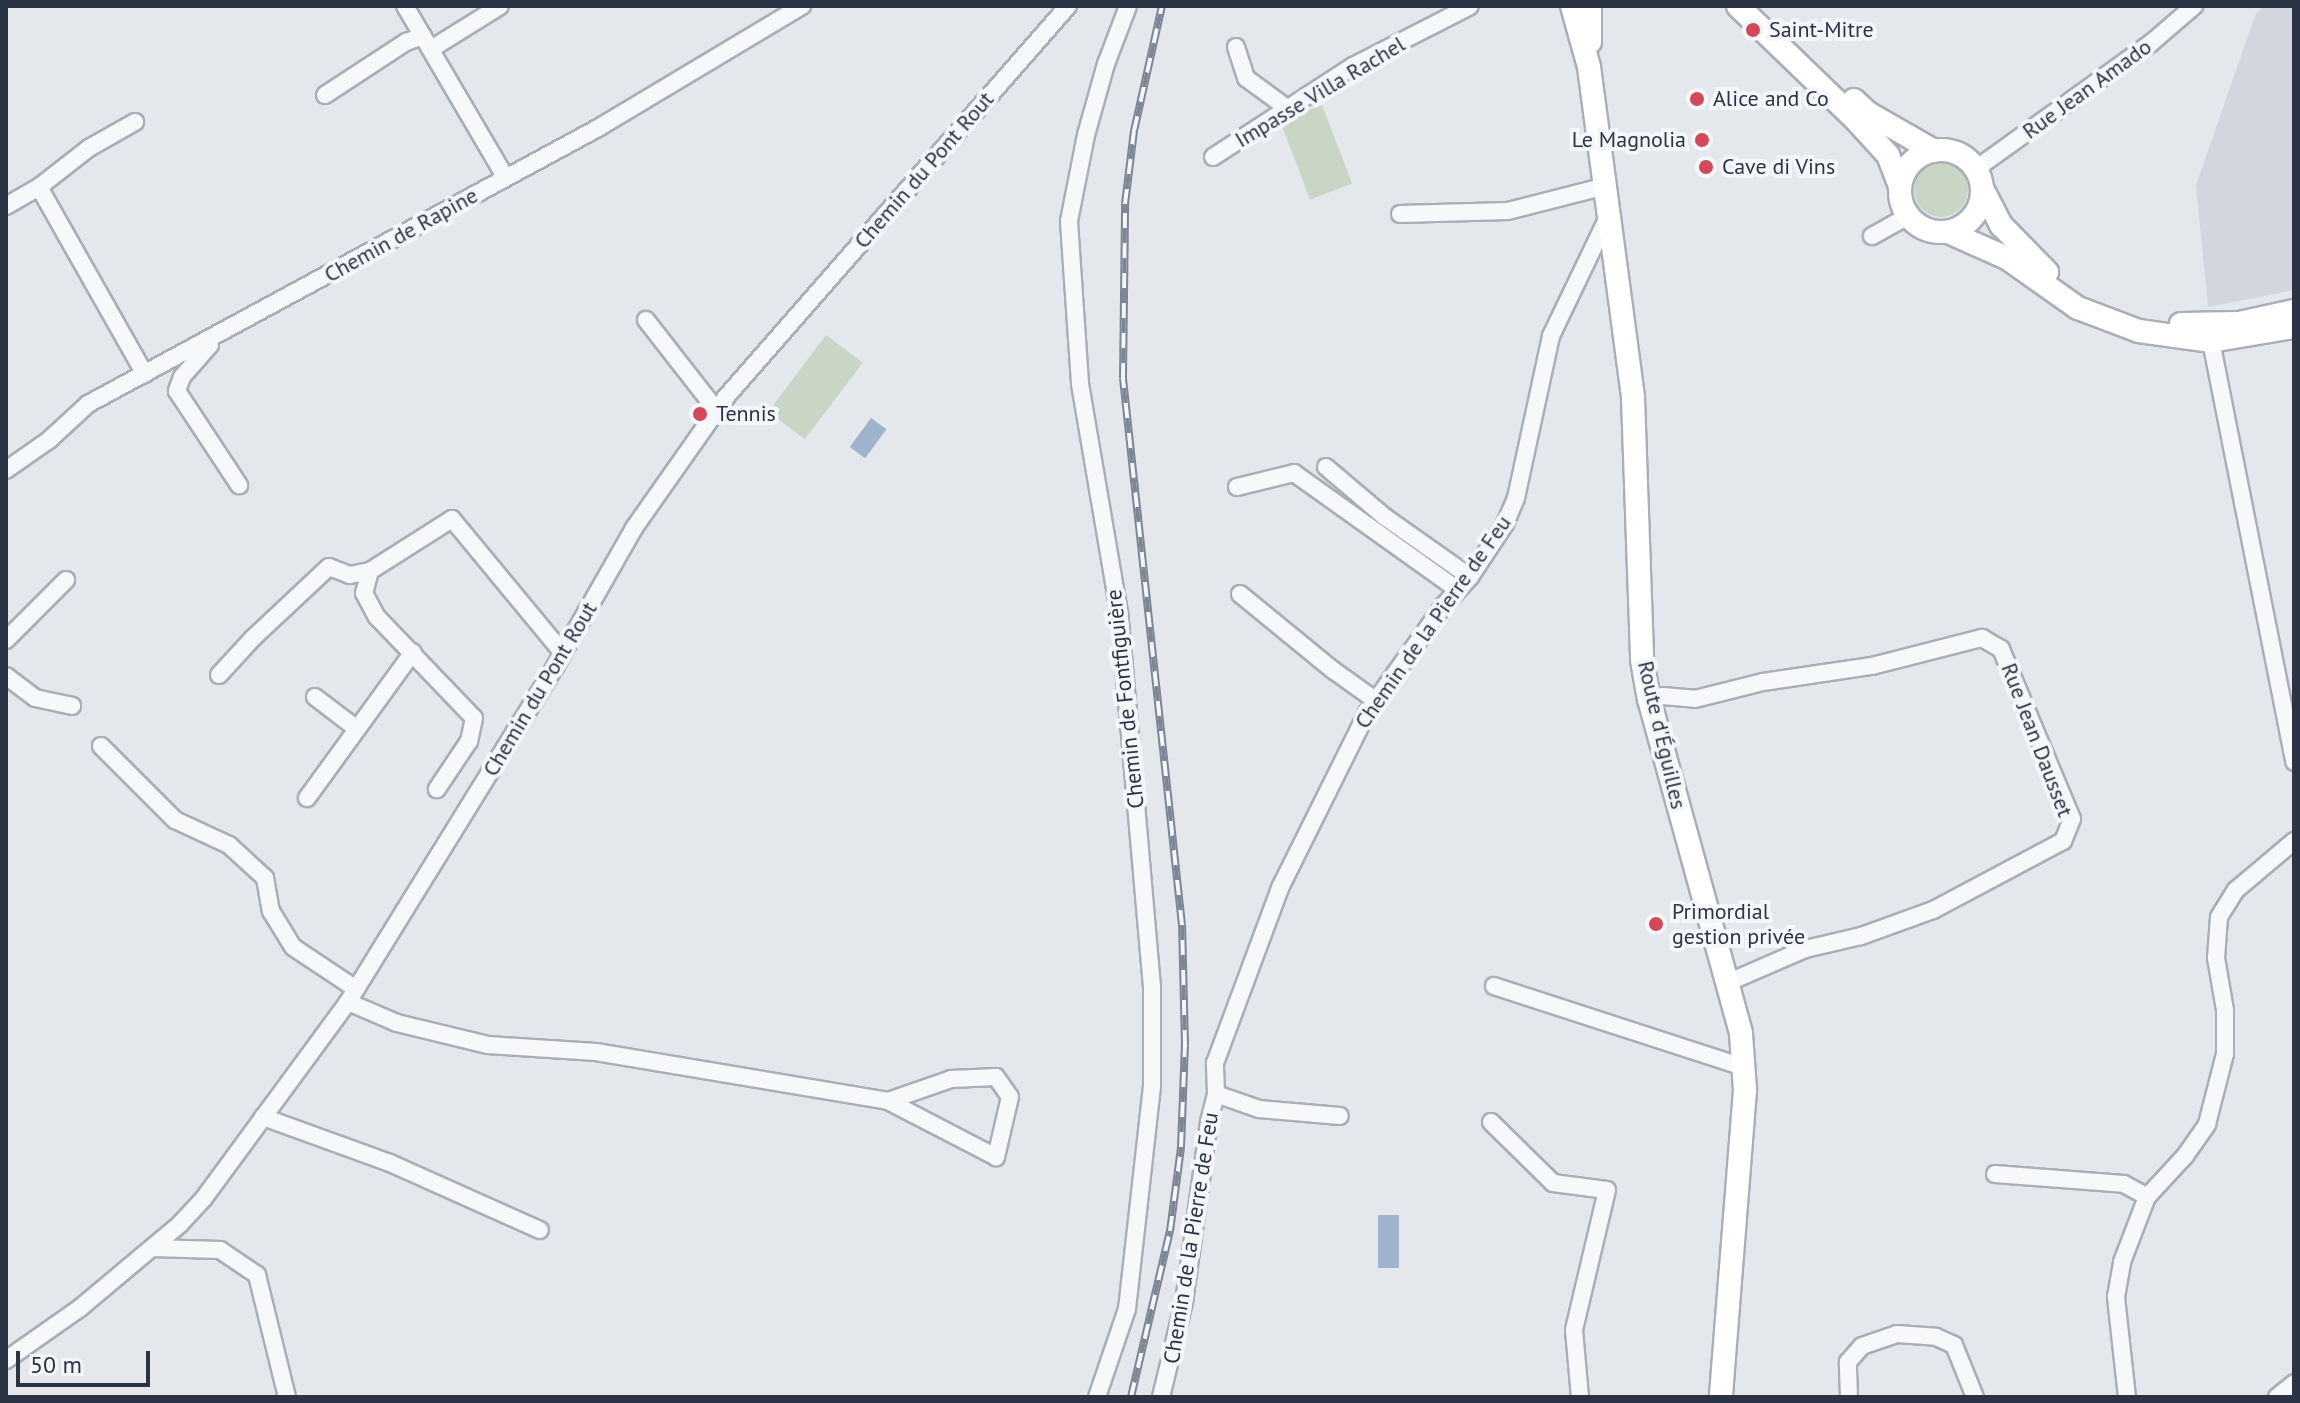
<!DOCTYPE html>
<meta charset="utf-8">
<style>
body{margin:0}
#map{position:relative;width:2300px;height:1403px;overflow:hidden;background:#e4e7ec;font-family:"PT Sans",sans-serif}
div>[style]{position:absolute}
.built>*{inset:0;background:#d2d6de}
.green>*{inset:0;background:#c9d6c5;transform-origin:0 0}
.round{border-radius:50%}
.water>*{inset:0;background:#9fb4cc;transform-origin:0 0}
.roads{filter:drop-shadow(2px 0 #a9aeb7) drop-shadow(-2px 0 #a9aeb7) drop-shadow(0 2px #a9aeb7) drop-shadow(0 -2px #a9aeb7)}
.street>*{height:16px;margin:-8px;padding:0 8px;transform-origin:8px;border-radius:8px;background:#f7f8fa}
.secondary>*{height:22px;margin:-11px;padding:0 11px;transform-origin:11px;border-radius:11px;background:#fff}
.secondary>.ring{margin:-11px;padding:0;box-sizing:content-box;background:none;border:22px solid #fff;border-radius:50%}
.rail>*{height:8px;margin-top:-4px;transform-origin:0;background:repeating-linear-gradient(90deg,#f4f6f9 0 15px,#7d8696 0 30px);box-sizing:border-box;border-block:2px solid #7d8696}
.dots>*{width:22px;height:22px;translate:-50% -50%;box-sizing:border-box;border:4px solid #f4f6f9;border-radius:50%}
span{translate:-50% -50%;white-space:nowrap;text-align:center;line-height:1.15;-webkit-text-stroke:8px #f4f6f9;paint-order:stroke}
.poi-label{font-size:22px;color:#2b3445}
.left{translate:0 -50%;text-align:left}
.right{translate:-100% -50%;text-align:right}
.street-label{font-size:22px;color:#2b3445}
.frame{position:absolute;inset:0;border:8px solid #2b3445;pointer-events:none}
.scale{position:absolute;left:16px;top:1351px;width:134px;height:36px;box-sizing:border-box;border:4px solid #2b3445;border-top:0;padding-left:10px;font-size:24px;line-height:28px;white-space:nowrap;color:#2b3445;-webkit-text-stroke:6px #f4f6f9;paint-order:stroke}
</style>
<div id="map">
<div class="built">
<i style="clip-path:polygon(2263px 6px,2294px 6px,2294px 290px,2208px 307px,2196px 185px,2255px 16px)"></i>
</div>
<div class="green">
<i style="left:1322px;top:105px;width:84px;height:45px;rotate:69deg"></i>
<i class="round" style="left:1914px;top:163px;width:54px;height:54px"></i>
<i style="left:826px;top:335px;width:46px;height:96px;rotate:37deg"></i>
</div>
<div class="water">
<i style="left:871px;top:418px;width:19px;height:36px;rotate:36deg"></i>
<i style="left:1378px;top:1215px;width:21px;height:53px"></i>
</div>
<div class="roads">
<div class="street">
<i style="left:405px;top:6px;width:199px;rotate:59.6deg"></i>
<i style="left:1236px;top:47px;width:33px;rotate:72deg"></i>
<i style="left:1246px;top:78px;width:51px;rotate:36.2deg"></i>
<i style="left:431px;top:49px;width:81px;rotate:-31.9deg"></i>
<i style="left:325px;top:95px;width:97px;rotate:-33.2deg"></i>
<i style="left:406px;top:42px;width:18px;rotate:-19deg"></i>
<i style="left:1213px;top:157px;width:167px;rotate:-33deg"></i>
<i style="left:1353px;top:66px;width:131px;rotate:-27.1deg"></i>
<i style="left:1977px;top:168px;width:214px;rotate:-35.7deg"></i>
<i style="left:2151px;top:43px;width:57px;rotate:-40.7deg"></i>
<i style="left:39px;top:187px;width:215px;rotate:60.5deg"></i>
<i style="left:6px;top:206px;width:38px;rotate:-30deg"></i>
<i style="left:39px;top:187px;width:63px;rotate:-38deg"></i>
<i style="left:89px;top:148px;width:53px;rotate:-29.5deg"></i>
<i style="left:1400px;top:214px;width:108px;rotate:-1.6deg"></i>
<i style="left:1508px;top:211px;width:101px;rotate:-14.3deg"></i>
<i style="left:1872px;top:236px;width:41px;rotate:-29.1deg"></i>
<i style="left:646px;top:320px;width:115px;rotate:52deg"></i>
<i style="left:2211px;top:341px;width:429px;rotate:78.8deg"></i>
<i style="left:210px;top:345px;width:43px;rotate:131.2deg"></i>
<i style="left:182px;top:377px;width:15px;rotate:110deg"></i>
<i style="left:177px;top:391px;width:113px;rotate:56.6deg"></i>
<i style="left:1326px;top:467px;width:77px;rotate:40.3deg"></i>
<i style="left:1385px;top:517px;width:104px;rotate:35.2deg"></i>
<i style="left:6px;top:470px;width:52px;rotate:-34.9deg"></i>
<i style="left:49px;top:440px;width:53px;rotate:-42.7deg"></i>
<i style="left:88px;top:404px;width:580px;rotate:-28.42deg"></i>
<i style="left:598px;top:128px;width:238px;rotate:-30.9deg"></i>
<i style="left:1237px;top:487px;width:59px;rotate:-13.8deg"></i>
<i style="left:1294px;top:473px;width:201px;rotate:35.5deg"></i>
<i style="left:370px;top:571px;width:23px;rotate:105deg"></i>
<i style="left:364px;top:593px;width:27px;rotate:62deg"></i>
<i style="left:377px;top:617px;width:140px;rotate:46.2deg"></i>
<i style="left:474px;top:718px;width:24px;rotate:102deg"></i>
<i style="left:469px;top:741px;width:58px;rotate:123.7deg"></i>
<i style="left:1240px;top:594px;width:120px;rotate:39.3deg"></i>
<i style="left:1333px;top:670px;width:52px;rotate:35.5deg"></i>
<i style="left:6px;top:640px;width:85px;rotate:-45deg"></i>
<i style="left:219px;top:675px;width:50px;rotate:-47.4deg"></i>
<i style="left:253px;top:638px;width:104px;rotate:-43.1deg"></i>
<i style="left:329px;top:567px;width:22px;rotate:21deg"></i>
<i style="left:350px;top:575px;width:20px;rotate:-11deg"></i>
<i style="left:370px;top:571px;width:97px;rotate:-32.4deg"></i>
<i style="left:452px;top:519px;width:174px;rotate:50.4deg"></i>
<i style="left:6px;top:676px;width:36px;rotate:37deg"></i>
<i style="left:35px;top:698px;width:38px;rotate:12deg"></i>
<i style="left:315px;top:697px;width:53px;rotate:37.3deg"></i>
<i style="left:1649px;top:699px;width:14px;rotate:-12deg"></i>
<i style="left:1663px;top:696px;width:32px;rotate:5deg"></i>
<i style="left:1695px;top:699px;width:70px;rotate:-14deg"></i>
<i style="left:1763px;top:682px;width:110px;rotate:-8.4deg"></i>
<i style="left:1872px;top:666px;width:114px;rotate:-14.3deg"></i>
<i style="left:1982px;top:638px;width:22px;rotate:30deg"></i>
<i style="left:2001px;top:649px;width:184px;rotate:67.3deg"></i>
<i style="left:2072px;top:819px;width:24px;rotate:112deg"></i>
<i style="left:2063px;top:841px;width:147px;rotate:152deg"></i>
<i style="left:1933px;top:910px;width:77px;rotate:160.1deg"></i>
<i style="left:1861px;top:936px;width:57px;rotate:166.9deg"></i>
<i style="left:1805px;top:949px;width:83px;rotate:156.5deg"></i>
<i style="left:101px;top:746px;width:105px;rotate:45deg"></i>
<i style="left:175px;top:820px;width:60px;rotate:24.8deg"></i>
<i style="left:229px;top:845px;width:49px;rotate:42.5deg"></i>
<i style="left:265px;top:878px;width:34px;rotate:80deg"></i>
<i style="left:271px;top:911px;width:42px;rotate:58.6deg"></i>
<i style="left:293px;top:947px;width:76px;rotate:33.7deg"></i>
<i style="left:307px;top:798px;width:180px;rotate:-54deg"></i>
<i style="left:1494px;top:986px;width:263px;rotate:18deg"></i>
<i style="left:348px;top:1002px;width:53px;rotate:23.2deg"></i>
<i style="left:397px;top:1023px;width:94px;rotate:13.6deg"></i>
<i style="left:488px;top:1045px;width:108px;rotate:3.7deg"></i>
<i style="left:596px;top:1052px;width:296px;rotate:9.5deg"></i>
<i style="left:888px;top:1101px;width:67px;rotate:-19.2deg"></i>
<i style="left:951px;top:1079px;width:45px;rotate:-2.5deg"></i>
<i style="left:996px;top:1077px;width:24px;rotate:55deg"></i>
<i style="left:1010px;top:1097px;width:62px;rotate:103.1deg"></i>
<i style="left:996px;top:1157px;width:122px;rotate:-152.6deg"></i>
<i style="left:1216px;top:1094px;width:46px;rotate:19.2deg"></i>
<i style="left:1259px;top:1109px;width:81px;rotate:4.9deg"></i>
<i style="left:263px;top:1117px;width:135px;rotate:19.9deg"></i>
<i style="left:390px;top:1163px;width:164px;rotate:24.1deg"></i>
<i style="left:1491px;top:1122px;width:87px;rotate:44.5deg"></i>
<i style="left:1553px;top:1183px;width:54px;rotate:7.4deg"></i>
<i style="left:1607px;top:1190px;width:144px;rotate:103.3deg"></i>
<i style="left:1574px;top:1330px;width:67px;rotate:84.9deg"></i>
<i style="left:1995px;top:1174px;width:129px;rotate:4.4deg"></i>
<i style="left:2124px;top:1184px;width:26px;rotate:29deg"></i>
<i style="left:152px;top:1248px;width:68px;rotate:1.7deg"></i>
<i style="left:220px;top:1250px;width:45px;rotate:34deg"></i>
<i style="left:257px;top:1275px;width:126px;rotate:76.2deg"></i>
<i style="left:6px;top:1360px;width:90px;rotate:-35.1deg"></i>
<i style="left:80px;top:1308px;width:131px;rotate:-40deg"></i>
<i style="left:180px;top:1224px;width:35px;rotate:-47deg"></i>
<i style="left:204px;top:1198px;width:243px;rotate:-53.7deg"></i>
<i style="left:348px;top:1002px;width:396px;rotate:-58.3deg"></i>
<i style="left:556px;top:665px;width:158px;rotate:-60.3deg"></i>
<i style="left:634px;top:528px;width:160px;rotate:-54.9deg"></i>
<i style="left:726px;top:397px;width:519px;rotate:-48.82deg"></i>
<i style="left:1097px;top:1397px;width:93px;rotate:-71.2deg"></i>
<i style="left:1127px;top:1309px;width:224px;rotate:-83.6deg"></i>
<i style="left:1152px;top:1086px;width:99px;rotate:-90deg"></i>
<i style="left:1152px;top:987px;width:370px;rotate:-95deg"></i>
<i style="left:1120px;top:618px;width:238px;rotate:-99.7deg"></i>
<i style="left:1080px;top:383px;width:162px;rotate:-93.9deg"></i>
<i style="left:1069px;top:221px;width:88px;rotate:-78.8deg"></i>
<i style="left:1086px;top:135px;width:74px;rotate:-74.3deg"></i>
<i style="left:1106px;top:64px;width:62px;rotate:-69.2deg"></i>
<i style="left:1161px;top:1397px;width:98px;rotate:-76.4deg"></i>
<i style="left:1184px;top:1302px;width:182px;rotate:-82.1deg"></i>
<i style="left:1209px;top:1122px;width:29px;rotate:-76deg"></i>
<i style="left:1216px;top:1094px;width:31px;rotate:-92deg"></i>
<i style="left:1215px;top:1063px;width:189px;rotate:-69.6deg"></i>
<i style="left:1281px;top:886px;width:193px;rotate:-63.6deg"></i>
<i style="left:1367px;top:713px;width:133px;rotate:-54.5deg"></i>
<i style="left:1444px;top:605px;width:38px;rotate:-47deg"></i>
<i style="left:1470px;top:577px;width:64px;rotate:-56.6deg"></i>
<i style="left:1505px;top:524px;width:28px;rotate:-67deg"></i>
<i style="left:1516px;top:498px;width:166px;rotate:-77.8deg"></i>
<i style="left:1551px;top:336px;width:134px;rotate:-64.4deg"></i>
<i style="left:1849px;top:1397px;width:35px;rotate:-92deg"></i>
<i style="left:1848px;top:1362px;width:21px;rotate:-49deg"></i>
<i style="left:1862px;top:1346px;width:37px;rotate:-19deg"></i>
<i style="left:1897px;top:1334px;width:39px;rotate:4deg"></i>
<i style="left:1936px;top:1337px;width:20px;rotate:24deg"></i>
<i style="left:1954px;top:1345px;width:56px;rotate:68deg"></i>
<i style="left:2127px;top:1397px;width:101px;rotate:-96.3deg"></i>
<i style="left:2116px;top:1297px;width:36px;rotate:-80deg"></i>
<i style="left:2122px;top:1262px;width:70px;rotate:-69deg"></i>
<i style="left:2147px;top:1197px;width:56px;rotate:-47.2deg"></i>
<i style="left:2185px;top:1156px;width:39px;rotate:-55deg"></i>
<i style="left:2207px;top:1124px;width:72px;rotate:-75.6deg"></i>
<i style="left:2225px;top:1054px;width:44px;rotate:-90deg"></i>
<i style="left:2225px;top:1010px;width:53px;rotate:-99.8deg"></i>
<i style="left:2216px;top:958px;width:41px;rotate:-85.8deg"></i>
<i style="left:2219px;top:917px;width:32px;rotate:-58deg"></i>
<i style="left:2236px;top:890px;width:76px;rotate:-40.2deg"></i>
<i style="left:2277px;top:1397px;width:22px;rotate:-39deg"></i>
</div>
<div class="secondary">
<i style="left:1572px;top:6px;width:63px;rotate:74.4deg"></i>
<i style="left:1589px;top:67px;width:334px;rotate:82.4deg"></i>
<i style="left:1633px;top:398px;width:262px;rotate:88deg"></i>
<i style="left:1642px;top:660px;width:40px;rotate:80deg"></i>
<i style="left:1649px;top:699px;width:347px;rotate:74.6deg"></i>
<i style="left:1741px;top:1034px;width:56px;rotate:85.9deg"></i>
<i style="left:1745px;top:1090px;width:308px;rotate:94.5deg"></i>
<i style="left:1738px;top:6px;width:165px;rotate:44deg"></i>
<i style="left:1857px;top:121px;width:46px;rotate:47.6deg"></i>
<i style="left:1888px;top:155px;width:33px;rotate:69deg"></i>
<i style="left:1590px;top:42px;width:36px;rotate:-90deg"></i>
<i style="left:1854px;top:100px;width:19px;rotate:43deg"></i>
<i style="left:1868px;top:113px;width:76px;rotate:29.9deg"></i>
<i class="ring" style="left:1900px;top:150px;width:60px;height:60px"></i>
<i style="left:1982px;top:188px;width:42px;rotate:62.8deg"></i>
<i style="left:2001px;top:225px;width:66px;rotate:45.6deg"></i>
<i style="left:1948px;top:232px;width:64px;rotate:23.8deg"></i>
<i style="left:2007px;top:258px;width:87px;rotate:35.2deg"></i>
<i style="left:2078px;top:308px;width:65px;rotate:20.7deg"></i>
<i style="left:2139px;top:331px;width:73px;rotate:7.9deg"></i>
<i style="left:2211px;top:341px;width:84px;rotate:-9.6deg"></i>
<i style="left:2181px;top:324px;width:58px;rotate:-1deg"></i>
<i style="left:2239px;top:323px;width:56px;rotate:-12.3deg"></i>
</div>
</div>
<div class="rail">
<i style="left:1131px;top:1397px;width:171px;rotate:-76.8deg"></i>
<i style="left:1170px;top:1231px;width:85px;rotate:-82.5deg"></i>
<i style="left:1181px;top:1147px;width:102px;rotate:-87.8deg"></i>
<i style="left:1185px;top:1045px;width:120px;rotate:-91.4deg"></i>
<i style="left:1182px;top:925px;width:550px;rotate:-96.16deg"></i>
<i style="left:1123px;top:378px;width:174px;rotate:-89.3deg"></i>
<i style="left:1125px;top:204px;width:74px;rotate:-83deg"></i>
<i style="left:1134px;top:131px;width:128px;rotate:-77.4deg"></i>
</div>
<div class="dots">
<i style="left:1753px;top:30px;background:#d1495b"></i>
<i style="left:1697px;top:99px;background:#d1495b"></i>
<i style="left:1702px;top:140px;background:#d1495b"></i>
<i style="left:1706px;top:167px;background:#d1495b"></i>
<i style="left:700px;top:414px;background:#d1495b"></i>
<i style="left:1656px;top:924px;background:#d1495b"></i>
</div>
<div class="poi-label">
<span class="left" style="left:1769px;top:30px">Saint-Mitre</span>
<span class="left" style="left:1713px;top:99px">Alice and Co</span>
<span class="right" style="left:1686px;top:140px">Le Magnolia</span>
<span class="left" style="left:1722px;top:167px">Cave di Vins</span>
<span class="left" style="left:716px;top:414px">Tennis</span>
<span class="left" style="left:1672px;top:924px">Primordial<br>gestion privée</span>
</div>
<div class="street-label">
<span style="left:2087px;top:89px;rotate:-36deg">Rue Jean Amado</span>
<span style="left:1320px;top:92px;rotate:-31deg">Impasse Villa Rachel</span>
<span style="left:924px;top:170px;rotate:-49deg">Chemin du Pont Rout</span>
<span style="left:401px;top:235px;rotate:-29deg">Chemin de Rapine</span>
<span style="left:1433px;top:622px;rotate:-55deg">Chemin de la Pierre de Feu</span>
<span style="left:540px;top:689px;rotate:-59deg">Chemin du Pont Rout</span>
<span style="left:1125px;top:699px;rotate:-96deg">Chemin de Fontfiguière</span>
<span style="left:1662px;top:735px;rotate:77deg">Route d'Éguilles</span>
<span style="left:2037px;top:740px;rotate:69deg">Rue Jean Dausset</span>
<span style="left:1191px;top:1238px;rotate:-81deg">Chemin de la Pierre de Feu</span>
</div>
<div class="frame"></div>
<div class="scale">50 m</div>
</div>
